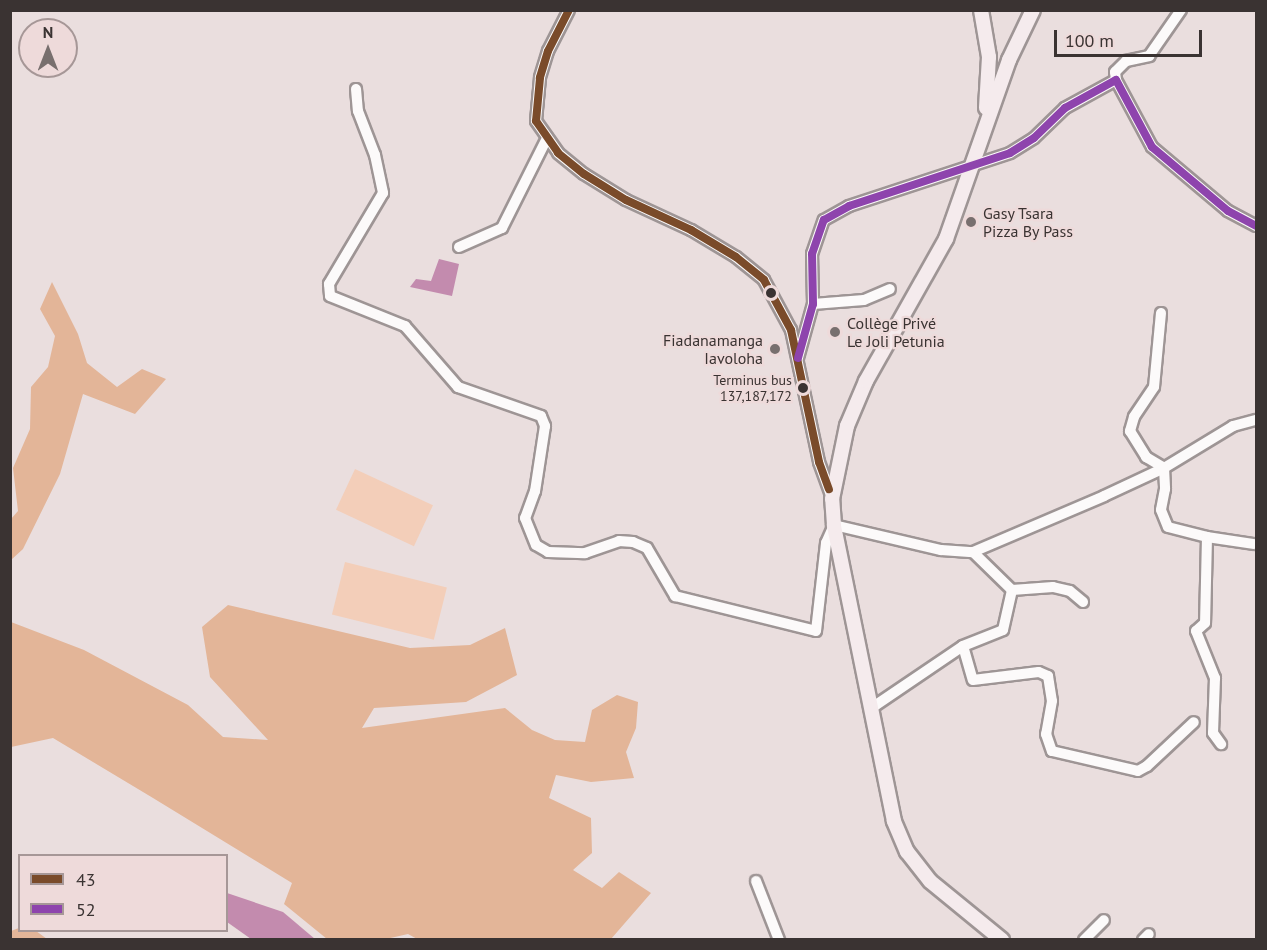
<!DOCTYPE html>
<meta charset="utf-8">
<style>
body{margin:0}
#map{position:relative;width:1267px;height:950px;overflow:hidden;background:#eadede;font-family:"PT Sans",sans-serif}
div>[style]{position:absolute}
.green>*{inset:0;background:#f3ceb9;transform-origin:0 0}
.forest>*{inset:0;background:#e3b598}
.water>*{inset:0;background:#c38bae}
.roads{filter:drop-shadow(2px 0 #9e9595) drop-shadow(-2px 0 #9e9595) drop-shadow(0 2px #9e9595) drop-shadow(0 -2px #9e9595)}
.minor>*{height:10px;margin:-5px;padding:0 5px;transform-origin:5px;border-radius:5px;background:#fcfafa}
.major>*{height:14px;margin:-7px;padding:0 7px;transform-origin:7px;border-radius:7px;background:#f5ebed}
.bus-1>*{height:8px;margin:-4px;padding:0 4px;transform-origin:4px;border-radius:4px;background:#7a4b2a}
.bus-2>*{height:8px;margin:-4px;padding:0 4px;transform-origin:4px;border-radius:4px;background:#8e44ad}
.dots>*{width:16px;height:16px;translate:-50% -50%;box-sizing:border-box;border:3px solid #eedada;border-radius:50%}
span{translate:-50% -50%;white-space:nowrap;text-align:center;line-height:1.15;-webkit-text-stroke:4.5px #eedada;paint-order:stroke}
.bus-label{font-size:14px;color:#3a3332}
.right{translate:-100% -50%;text-align:right}
.poi-label{font-size:16px;color:#3a3332}
.left{translate:0 -50%;text-align:left}
.frame{position:absolute;inset:0;border:12px solid #3a3332;pointer-events:none}
.legend{position:absolute;left:18px;top:854px;width:210px;height:78px;box-sizing:border-box;background:#eedada;border:2px solid #a69797;margin:0;padding:8px 10px;list-style:none;font-size:18px;color:#3a3332}
.legend li{display:flex;align-items:center;gap:12px;height:30px}
.legend b{width:30px;border:2px solid #a69797}
.north{position:absolute;left:18px;top:18px;width:60px;height:60px;box-sizing:border-box;background:#eedada;border:2px solid #a69797;border-radius:50%;rotate:0deg;font-size:16px;font-weight:700;line-height:24px;text-align:center;color:#3a3332}
.north::after{content:'';display:block;margin:auto;width:21px;height:27px;background:#786f6e;clip-path:polygon(50% 0,100% 100%,50% 72%,0 100%)}
.scale{position:absolute;left:1054px;top:30px;width:148px;height:27px;box-sizing:border-box;border:3px solid #3a3332;border-top:0;padding-left:8px;font-size:18px;line-height:21px;white-space:nowrap;color:#3a3332;-webkit-text-stroke:4px #eedada;paint-order:stroke}
</style>
<div id="map">
<div class="green">
<i style="left:355px;top:469px;width:86px;height:45px;rotate:25deg"></i>
<i style="left:345px;top:562px;width:105px;height:54px;rotate:14deg"></i>
</div>
<div class="forest">
<i style="clip-path:polygon(52px 282px,78px 334px,87px 363px,117px 387px,142px 369px,166px 379px,135px 414px,83px 394px,60px 474px,23px 549px,11px 560px,11px 519px,18px 511px,13px 468px,30px 429px,31px 387px,48px 367px,55px 336px,40px 309px)"></i>
<i style="clip-path:polygon(228px 605px,410px 648px,470px 645px,505px 628px,517px 675px,466px 702px,374px 708px,362px 728px,505px 708px,532px 730px,555px 740px,585px 742px,592px 710px,617px 695px,638px 702px,636px 728px,626px 752px,634px 778px,591px 782px,556px 775px,549px 798px,591px 818px,592px 853px,573px 870px,602px 888px,619px 872px,651px 893px,611px 939px,419px 940px,408px 934px,386px 939px,327px 939px,284px 904px,292px 883px,153px 798px,53px 738px,11px 747px,11px 622px,84px 650px,188px 705px,223px 737px,268px 740px,210px 677px,202px 627px)"></i>
<i style="clip-path:polygon(19px 928px,36px 931px,47px 939px,11px 939px,11px 931px)"></i>
</div>
<div class="water">
<i style="clip-path:polygon(439px 259px,459px 264px,452px 296px,410px 287px,416px 279px,431px 281px)"></i>
<i style="clip-path:polygon(227px 893px,283px 912px,315px 939px,251px 939px,227px 922px)"></i>
</div>
<div class="roads">
<div class="minor">
<i style="left:569px;top:10px;width:46px;rotate:117.1deg"></i>
<i style="left:548px;top:51px;width:28px;rotate:107deg"></i>
<i style="left:540px;top:78px;width:43px;rotate:95.3deg"></i>
<i style="left:536px;top:121px;width:39px;rotate:55deg"></i>
<i style="left:558px;top:153px;width:33px;rotate:39deg"></i>
<i style="left:584px;top:174px;width:49px;rotate:31.8deg"></i>
<i style="left:626px;top:200px;width:72px;rotate:24.8deg"></i>
<i style="left:691px;top:230px;width:52px;rotate:31deg"></i>
<i style="left:736px;top:257px;width:36px;rotate:39deg"></i>
<i style="left:764px;top:280px;width:57px;rotate:61.6deg"></i>
<i style="left:791px;top:330px;width:135px;rotate:78deg"></i>
<i style="left:819px;top:462px;width:38px;rotate:70deg"></i>
<i style="left:1116px;top:80px;width:8px;rotate:-97deg"></i>
<i style="left:1115px;top:72px;width:16px;rotate:-45deg"></i>
<i style="left:1126px;top:61px;width:24px;rotate:-12deg"></i>
<i style="left:1149px;top:56px;width:56px;rotate:-55.2deg"></i>
<i style="left:356px;top:89px;width:22px;rotate:85deg"></i>
<i style="left:358px;top:111px;width:47px;rotate:68.9deg"></i>
<i style="left:375px;top:155px;width:39px;rotate:78deg"></i>
<i style="left:383px;top:193px;width:106px;rotate:120.7deg"></i>
<i style="left:329px;top:284px;width:12px;rotate:85deg"></i>
<i style="left:330px;top:296px;width:81px;rotate:21.8deg"></i>
<i style="left:405px;top:326px;width:81px;rotate:49deg"></i>
<i style="left:458px;top:387px;width:88px;rotate:19.3deg"></i>
<i style="left:541px;top:416px;width:11px;rotate:68deg"></i>
<i style="left:545px;top:426px;width:66px;rotate:98.7deg"></i>
<i style="left:535px;top:491px;width:29px;rotate:110deg"></i>
<i style="left:525px;top:518px;width:29px;rotate:68deg"></i>
<i style="left:536px;top:545px;width:14px;rotate:30deg"></i>
<i style="left:548px;top:552px;width:37px;rotate:2deg"></i>
<i style="left:585px;top:553px;width:36px;rotate:-19deg"></i>
<i style="left:619px;top:541px;width:14px;rotate:4deg"></i>
<i style="left:633px;top:542px;width:15px;rotate:23deg"></i>
<i style="left:647px;top:548px;width:56px;rotate:59.7deg"></i>
<i style="left:675px;top:596px;width:145px;rotate:13.9deg"></i>
<i style="left:816px;top:631px;width:89px;rotate:-83.5deg"></i>
<i style="left:826px;top:543px;width:20px;rotate:-66deg"></i>
<i style="left:834px;top:525px;width:110px;rotate:13.2deg"></i>
<i style="left:941px;top:550px;width:32px;rotate:4deg"></i>
<i style="left:973px;top:552px;width:142px;rotate:-23.1deg"></i>
<i style="left:1104px;top:496px;width:66px;rotate:-25deg"></i>
<i style="left:1164px;top:468px;width:81px;rotate:-31.3deg"></i>
<i style="left:1233px;top:426px;width:24px;rotate:-15deg"></i>
<i style="left:459px;top:247px;width:47px;rotate:-23.8deg"></i>
<i style="left:502px;top:228px;width:101px;rotate:-63.4deg"></i>
<i style="left:813px;top:304px;width:51px;rotate:-4.5deg"></i>
<i style="left:864px;top:300px;width:28px;rotate:-23deg"></i>
<i style="left:1161px;top:313px;width:74px;rotate:95.4deg"></i>
<i style="left:1154px;top:387px;width:36px;rotate:124deg"></i>
<i style="left:1134px;top:417px;width:15px;rotate:106deg"></i>
<i style="left:1130px;top:431px;width:31px;rotate:58deg"></i>
<i style="left:1146px;top:457px;width:21px;rotate:31deg"></i>
<i style="left:1164px;top:468px;width:21px;rotate:87deg"></i>
<i style="left:1165px;top:489px;width:21px;rotate:101deg"></i>
<i style="left:1161px;top:510px;width:18px;rotate:68deg"></i>
<i style="left:1168px;top:527px;width:40px;rotate:14.4deg"></i>
<i style="left:1207px;top:537px;width:86px;rotate:91.3deg"></i>
<i style="left:1205px;top:623px;width:12px;rotate:138deg"></i>
<i style="left:1196px;top:631px;width:51px;rotate:68deg"></i>
<i style="left:1215px;top:678px;width:55px;rotate:92.1deg"></i>
<i style="left:1213px;top:733px;width:14px;rotate:54deg"></i>
<i style="left:798px;top:358px;width:56px;rotate:-74.5deg"></i>
<i style="left:813px;top:304px;width:50px;rotate:-91.1deg"></i>
<i style="left:812px;top:254px;width:36px;rotate:-71deg"></i>
<i style="left:824px;top:220px;width:29px;rotate:-29deg"></i>
<i style="left:849px;top:206px;width:169px;rotate:-18.2deg"></i>
<i style="left:1010px;top:153px;width:28px;rotate:-32deg"></i>
<i style="left:1034px;top:138px;width:43px;rotate:-44.1deg"></i>
<i style="left:1065px;top:108px;width:58px;rotate:-28.8deg"></i>
<i style="left:1116px;top:80px;width:76px;rotate:61.8deg"></i>
<i style="left:1152px;top:147px;width:99px;rotate:40.1deg"></i>
<i style="left:1228px;top:211px;width:32px;rotate:28deg"></i>
<i style="left:1207px;top:537px;width:48px;rotate:8.5deg"></i>
<i style="left:973px;top:552px;width:54px;rotate:44.3deg"></i>
<i style="left:1012px;top:590px;width:41px;rotate:-4.2deg"></i>
<i style="left:1053px;top:587px;width:17px;rotate:13deg"></i>
<i style="left:1070px;top:591px;width:17px;rotate:40deg"></i>
<i style="left:963px;top:646px;width:35px;rotate:74deg"></i>
<i style="left:973px;top:680px;width:66px;rotate:-6.9deg"></i>
<i style="left:1039px;top:672px;width:10px;rotate:24deg"></i>
<i style="left:1048px;top:676px;width:25px;rotate:81deg"></i>
<i style="left:1052px;top:701px;width:34px;rotate:100deg"></i>
<i style="left:1046px;top:734px;width:18px;rotate:71deg"></i>
<i style="left:1052px;top:751px;width:88px;rotate:13.1deg"></i>
<i style="left:1138px;top:771px;width:10px;rotate:-29deg"></i>
<i style="left:1147px;top:766px;width:64px;rotate:-43.1deg"></i>
<i style="left:870px;top:709px;width:112px;rotate:-34.1deg"></i>
<i style="left:963px;top:646px;width:43px;rotate:-21.8deg"></i>
<i style="left:1003px;top:630px;width:41px;rotate:-77.3deg"></i>
<i style="left:756px;top:881px;width:63px;rotate:68.7deg"></i>
<i style="left:1084px;top:940px;width:28px;rotate:-45deg"></i>
<i style="left:1143px;top:940px;width:8px;rotate:-45deg"></i>
</div>
<div class="major">
<i style="left:981px;top:10px;width:48px;rotate:80.3deg"></i>
<i style="left:989px;top:57px;width:51px;rotate:93.4deg"></i>
<i style="left:1002px;top:940px;width:93px;rotate:-140.7deg"></i>
<i style="left:930px;top:881px;width:37px;rotate:-128deg"></i>
<i style="left:907px;top:852px;width:34px;rotate:-113deg"></i>
<i style="left:894px;top:821px;width:302px;rotate:-101.5deg"></i>
<i style="left:834px;top:525px;width:26px;rotate:-94deg"></i>
<i style="left:832px;top:499px;width:75px;rotate:-78.4deg"></i>
<i style="left:847px;top:426px;width:49px;rotate:-67.1deg"></i>
<i style="left:866px;top:381px;width:163px;rotate:-60.6deg"></i>
<i style="left:946px;top:239px;width:190px;rotate:-70.6deg"></i>
<i style="left:1009px;top:60px;width:55px;rotate:-64.4deg"></i>
</div>
</div>
<div class="bus-1">
<i style="left:569px;top:10px;width:46px;rotate:117.1deg"></i>
<i style="left:548px;top:51px;width:28px;rotate:107deg"></i>
<i style="left:540px;top:78px;width:43px;rotate:95.3deg"></i>
<i style="left:536px;top:121px;width:39px;rotate:55deg"></i>
<i style="left:558px;top:153px;width:33px;rotate:39deg"></i>
<i style="left:584px;top:174px;width:49px;rotate:31.8deg"></i>
<i style="left:626px;top:200px;width:72px;rotate:24.8deg"></i>
<i style="left:691px;top:230px;width:52px;rotate:31deg"></i>
<i style="left:736px;top:257px;width:36px;rotate:39deg"></i>
<i style="left:764px;top:280px;width:57px;rotate:61.6deg"></i>
<i style="left:791px;top:330px;width:135px;rotate:78deg"></i>
<i style="left:819px;top:462px;width:29px;rotate:70deg"></i>
</div>
<div class="bus-2">
<i style="left:798px;top:358px;width:56px;rotate:-74.5deg"></i>
<i style="left:813px;top:304px;width:50px;rotate:-91.1deg"></i>
<i style="left:812px;top:254px;width:36px;rotate:-71deg"></i>
<i style="left:824px;top:220px;width:29px;rotate:-29deg"></i>
<i style="left:849px;top:206px;width:169px;rotate:-18.2deg"></i>
<i style="left:1010px;top:153px;width:28px;rotate:-32deg"></i>
<i style="left:1034px;top:138px;width:43px;rotate:-44.1deg"></i>
<i style="left:1065px;top:108px;width:58px;rotate:-28.8deg"></i>
<i style="left:1116px;top:80px;width:76px;rotate:61.8deg"></i>
<i style="left:1152px;top:147px;width:99px;rotate:40.1deg"></i>
<i style="left:1228px;top:211px;width:32px;rotate:28deg"></i>
</div>
<div class="dots">
<i style="left:971px;top:222px;background:#786f6e"></i>
<i style="left:771px;top:293px;background:#3a3332"></i>
<i style="left:835px;top:332px;background:#786f6e"></i>
<i style="left:775px;top:349px;background:#786f6e"></i>
<i style="left:803px;top:388px;background:#3a3332"></i>
</div>
<div class="bus-label">
<span class="right" style="left:792px;top:388px">Terminus bus<br>137,187,172</span>
</div>
<div class="poi-label">
<span class="left" style="left:983px;top:222px">Gasy Tsara<br>Pizza By Pass</span>
<span class="left" style="left:847px;top:332px">Collège Privé<br>Le Joli Petunia</span>
<span class="right" style="left:763px;top:349px">Fiadanamanga<br>Iavoloha</span>
</div>
<div class="frame"></div>
<ul class="legend">
<li><b style="height:8px;background:#7a4b2a"></b>43</li>
<li><b style="height:8px;background:#8e44ad"></b>52</li>
</ul>
<div class="north">N</div>
<div class="scale">100 m</div>
</div>
